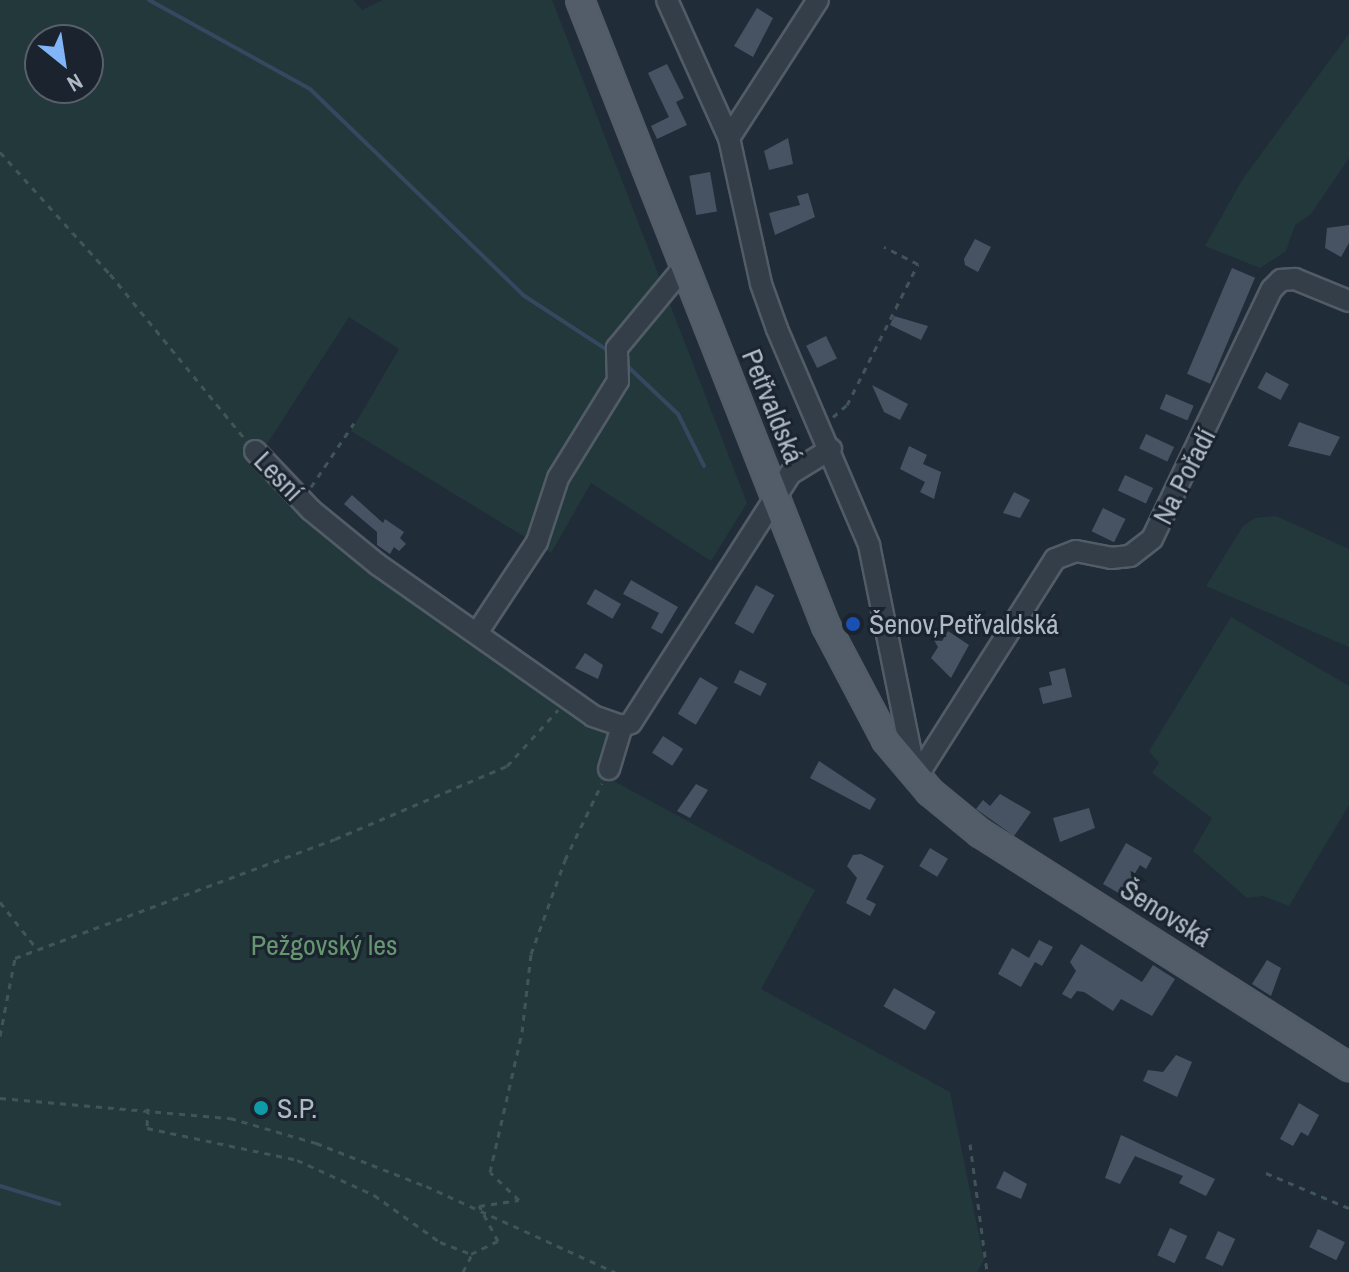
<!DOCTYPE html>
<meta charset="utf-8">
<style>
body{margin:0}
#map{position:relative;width:1349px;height:1272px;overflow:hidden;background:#212c39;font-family:"Archivo Narrow",sans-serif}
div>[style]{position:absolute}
.green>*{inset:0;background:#23383a}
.stream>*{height:4px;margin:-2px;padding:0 2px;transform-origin:2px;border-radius:2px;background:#354860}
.building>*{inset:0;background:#475363;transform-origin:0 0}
.path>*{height:3px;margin-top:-1.5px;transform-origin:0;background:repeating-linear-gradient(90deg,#405557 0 6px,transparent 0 12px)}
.roads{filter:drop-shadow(2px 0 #525c67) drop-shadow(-2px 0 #525c67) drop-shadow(0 2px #525c67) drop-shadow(0 -2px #525c67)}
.minor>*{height:20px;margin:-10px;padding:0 10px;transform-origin:10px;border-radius:10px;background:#343e49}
.major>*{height:26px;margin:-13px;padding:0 13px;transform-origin:13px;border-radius:13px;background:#525d69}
.dots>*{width:22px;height:22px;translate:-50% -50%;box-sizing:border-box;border:4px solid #1a232e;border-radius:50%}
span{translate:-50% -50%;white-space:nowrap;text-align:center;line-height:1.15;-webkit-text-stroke:6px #1a232e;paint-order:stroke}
.street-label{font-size:28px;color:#afb9c6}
.poi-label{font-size:28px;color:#afb9c6}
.left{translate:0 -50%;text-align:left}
.park-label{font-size:28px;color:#669670}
.north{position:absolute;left:24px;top:24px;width:80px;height:80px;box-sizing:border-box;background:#1a232e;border:2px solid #565f6b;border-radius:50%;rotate:150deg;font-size:22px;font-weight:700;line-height:32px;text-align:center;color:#afb9c6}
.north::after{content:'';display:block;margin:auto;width:28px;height:36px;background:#82b4f8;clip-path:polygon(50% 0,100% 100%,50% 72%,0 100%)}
</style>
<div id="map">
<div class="green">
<i style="clip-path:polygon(evenodd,0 0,353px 0,362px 10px,383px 0,552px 0,747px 503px,711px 561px,591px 483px,551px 553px,351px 431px,399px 349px,349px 317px,254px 464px,328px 541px,616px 733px,599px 773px,815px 890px,761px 989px,950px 1092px,984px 1260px,977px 1272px,0 1272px,0 0,40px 40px,88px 40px,88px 88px,40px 88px,40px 40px)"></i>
<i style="clip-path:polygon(1349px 34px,1349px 158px,1311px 214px,1295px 225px,1286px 251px,1260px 268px,1205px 246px,1242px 180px)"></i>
<i style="clip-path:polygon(1276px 516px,1349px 549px,1349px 647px,1206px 586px,1243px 526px,1255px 518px)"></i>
<i style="clip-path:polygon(1231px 617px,1349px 686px,1349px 805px,1289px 906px,1263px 896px,1247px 898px,1193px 851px,1212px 818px,1152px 773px,1159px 763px,1149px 751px)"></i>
</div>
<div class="stream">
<i style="left:149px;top:0;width:184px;rotate:28.9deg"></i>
<i style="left:310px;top:89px;width:296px;rotate:44deg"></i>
<i style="left:523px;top:295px;width:104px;rotate:33.2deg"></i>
<i style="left:623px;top:362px;width:76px;rotate:43.4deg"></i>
<i style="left:678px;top:414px;width:58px;rotate:63.4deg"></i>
<i style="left:0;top:1186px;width:62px;rotate:17deg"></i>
</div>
<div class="building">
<i style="clip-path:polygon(757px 8px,773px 18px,753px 57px,734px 46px)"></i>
<i style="clip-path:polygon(667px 64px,684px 98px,676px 102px,687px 125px,657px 139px,651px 126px,669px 117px,648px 73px)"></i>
<i style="clip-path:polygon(788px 138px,793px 164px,769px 170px,764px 151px)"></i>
<i style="left:710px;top:172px;width:40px;height:21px;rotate:80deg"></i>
<i style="clip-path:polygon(808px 193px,815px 217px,775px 235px,769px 213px,800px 205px,797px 196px)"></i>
<i style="clip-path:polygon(1349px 225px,1349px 243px,1341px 257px,1325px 248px,1327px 228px)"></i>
<i style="clip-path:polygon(975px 239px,991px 247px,978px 272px,965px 265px,964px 259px)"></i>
<i style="left:1232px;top:268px;width:25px;height:115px;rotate:23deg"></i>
<i style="clip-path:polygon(894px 316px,928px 326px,921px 340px,890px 325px)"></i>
<i style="left:826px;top:336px;width:25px;height:22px;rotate:64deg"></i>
<i style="left:1266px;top:372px;width:26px;height:18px;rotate:28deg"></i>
<i style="clip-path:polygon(872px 385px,908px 404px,900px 420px,884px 412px)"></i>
<i style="left:1166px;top:394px;width:30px;height:16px;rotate:23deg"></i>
<i style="clip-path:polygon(1299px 422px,1340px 437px,1330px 456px,1288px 446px)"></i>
<i style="left:1146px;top:434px;width:31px;height:16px;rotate:25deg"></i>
<i style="clip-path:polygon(909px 446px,927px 455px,923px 464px,941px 472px,934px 499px,920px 492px,925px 482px,900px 469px)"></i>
<i style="left:1125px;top:475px;width:31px;height:17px;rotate:25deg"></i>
<i style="clip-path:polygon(1014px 492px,1030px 500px,1020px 518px,1003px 513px)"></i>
<i style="clip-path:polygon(352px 495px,383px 523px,385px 519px,404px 532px,400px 538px,406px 544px,399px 551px,394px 547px,390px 554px,377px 545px,377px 532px,344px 504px)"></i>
<i style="left:1103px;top:508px;width:25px;height:26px;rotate:26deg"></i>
<i style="clip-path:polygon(631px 580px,678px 607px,662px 634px,651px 628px,659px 613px,623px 594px)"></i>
<i style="left:756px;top:585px;width:21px;height:44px;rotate:29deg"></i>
<i style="left:595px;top:589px;width:30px;height:17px;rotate:30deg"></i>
<i style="clip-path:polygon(948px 631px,969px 645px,951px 678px,931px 658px,938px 647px,934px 640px,942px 641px)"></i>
<i style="clip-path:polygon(585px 653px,603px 665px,598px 679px,575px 668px)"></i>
<i style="clip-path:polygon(1065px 668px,1072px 697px,1043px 704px,1039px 688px,1052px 685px,1049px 672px)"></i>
<i style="left:740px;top:670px;width:30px;height:14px;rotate:27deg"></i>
<i style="left:700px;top:677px;width:21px;height:43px;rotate:31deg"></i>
<i style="left:663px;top:736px;width:24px;height:20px;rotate:33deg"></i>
<i style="clip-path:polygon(819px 761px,876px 799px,870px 810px,810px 778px)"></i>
<i style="clip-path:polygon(696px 784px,708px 790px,690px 818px,677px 811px)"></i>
<i style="clip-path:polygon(1000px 794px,1031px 812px,1014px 836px,976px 809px,983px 800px,990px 806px)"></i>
<i style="clip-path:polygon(1089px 808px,1095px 828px,1060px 842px,1053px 818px)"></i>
<i style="clip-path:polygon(1126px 843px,1152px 858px,1146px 869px,1140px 865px,1122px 895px,1103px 884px)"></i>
<i style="left:930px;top:848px;width:21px;height:21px;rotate:31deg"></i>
<i style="clip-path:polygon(861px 854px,884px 866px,866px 899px,876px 904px,870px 916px,846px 903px,857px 878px,847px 866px,853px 855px)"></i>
<i style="clip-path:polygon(1039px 940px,1053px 947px,1042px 966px,1035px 962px,1021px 987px,998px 974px,1012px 948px,1029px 958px)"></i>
<i style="clip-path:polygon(1081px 944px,1142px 982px,1153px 965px,1175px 979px,1152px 1016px,1121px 999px,1113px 1011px,1084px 992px,1077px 991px,1071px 999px,1062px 994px,1076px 971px,1070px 962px)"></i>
<i style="clip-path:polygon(1267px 960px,1281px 968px,1271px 996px,1252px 984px)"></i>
<i style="left:894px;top:988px;width:48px;height:21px;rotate:30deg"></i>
<i style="clip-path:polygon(1176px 1055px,1192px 1062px,1177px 1097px,1143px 1081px,1148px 1070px,1163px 1072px)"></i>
<i style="clip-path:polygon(1299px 1103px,1319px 1115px,1308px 1136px,1301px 1132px,1293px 1146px,1280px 1139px)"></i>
<i style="clip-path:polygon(1121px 1135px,1215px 1179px,1206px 1196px,1179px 1183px,1183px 1176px,1135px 1156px,1120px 1184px,1105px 1178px)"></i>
<i style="clip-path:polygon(1004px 1171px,1027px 1184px,1021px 1199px,996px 1188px)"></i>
<i style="left:1170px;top:1228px;width:19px;height:30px;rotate:25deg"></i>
<i style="left:1318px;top:1229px;width:30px;height:20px;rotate:26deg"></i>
<i style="left:1218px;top:1231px;width:19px;height:30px;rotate:25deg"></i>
</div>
<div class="path">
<i style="left:0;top:152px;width:164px;rotate:48deg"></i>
<i style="left:110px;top:274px;width:213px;rotate:50.7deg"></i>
<i style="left:833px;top:417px;width:18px;rotate:-41deg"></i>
<i style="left:847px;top:405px;width:158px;rotate:-63.3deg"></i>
<i style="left:918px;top:264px;width:38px;rotate:-153deg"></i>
<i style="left:311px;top:487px;width:77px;rotate:-56.1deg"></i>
<i style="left:0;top:902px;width:60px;rotate:51.8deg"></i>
<i style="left:0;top:1036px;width:79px;rotate:-79.1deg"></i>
<i style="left:15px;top:958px;width:341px;rotate:-20.4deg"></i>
<i style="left:335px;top:839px;width:187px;rotate:-23deg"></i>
<i style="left:507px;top:766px;width:76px;rotate:-47.7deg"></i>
<i style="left:0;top:1098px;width:231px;rotate:5deg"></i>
<i style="left:230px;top:1118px;width:90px;rotate:16.2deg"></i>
<i style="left:316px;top:1143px;width:118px;rotate:21.4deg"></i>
<i style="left:426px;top:1186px;width:208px;rotate:24.5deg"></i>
<i style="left:148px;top:1108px;width:20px;rotate:93deg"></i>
<i style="left:147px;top:1128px;width:153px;rotate:12deg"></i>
<i style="left:297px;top:1160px;width:85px;rotate:24.4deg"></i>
<i style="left:374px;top:1195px;width:81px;rotate:35.5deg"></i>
<i style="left:440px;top:1242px;width:33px;rotate:21deg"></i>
<i style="left:471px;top:1254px;width:30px;rotate:-26deg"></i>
<i style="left:498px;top:1241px;width:40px;rotate:-118deg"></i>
<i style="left:479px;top:1206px;width:40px;rotate:-8.5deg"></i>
<i style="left:519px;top:1200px;width:40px;rotate:-136deg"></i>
<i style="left:490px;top:1172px;width:144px;rotate:-77.1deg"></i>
<i style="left:522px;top:1032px;width:79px;rotate:-83.4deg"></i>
<i style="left:531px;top:954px;width:100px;rotate:-70.1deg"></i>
<i style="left:565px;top:860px;width:85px;rotate:-64.3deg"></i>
<i style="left:970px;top:1144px;width:129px;rotate:82.4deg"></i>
<i style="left:1266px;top:1173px;width:90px;rotate:22.9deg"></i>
<i style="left:463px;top:1272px;width:20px;rotate:-63deg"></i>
</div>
<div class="roads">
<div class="minor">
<i style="left:667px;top:0;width:151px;rotate:65.8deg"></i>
<i style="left:729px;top:138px;width:149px;rotate:77.6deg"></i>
<i style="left:761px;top:284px;width:48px;rotate:70.4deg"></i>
<i style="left:777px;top:329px;width:235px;rotate:66.9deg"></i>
<i style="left:869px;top:545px;width:228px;rotate:78.6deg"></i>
<i style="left:729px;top:138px;width:164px;rotate:-57.2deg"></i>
<i style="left:255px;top:451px;width:81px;rotate:46.5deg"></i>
<i style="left:311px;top:510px;width:85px;rotate:39.3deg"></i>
<i style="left:377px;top:564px;width:264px;rotate:35.1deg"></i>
<i style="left:593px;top:716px;width:31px;rotate:19deg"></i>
<i style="left:622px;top:726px;width:9px;rotate:-18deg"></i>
<i style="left:631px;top:723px;width:295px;rotate:-57.4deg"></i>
<i style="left:790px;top:474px;width:48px;rotate:-31.4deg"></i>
<i style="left:477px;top:633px;width:109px;rotate:-56.6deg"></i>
<i style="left:537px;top:542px;width:67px;rotate:-71.8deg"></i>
<i style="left:558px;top:478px;width:114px;rotate:-58.3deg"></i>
<i style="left:618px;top:381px;width:33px;rotate:-92deg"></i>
<i style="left:617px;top:348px;width:105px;rotate:-50.4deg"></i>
<i style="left:609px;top:769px;width:45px;rotate:-73.2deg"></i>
<i style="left:916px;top:778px;width:259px;rotate:-57.6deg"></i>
<i style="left:1055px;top:559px;width:22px;rotate:-21deg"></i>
<i style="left:1076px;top:551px;width:36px;rotate:11deg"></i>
<i style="left:1111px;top:558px;width:19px;rotate:-6deg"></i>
<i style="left:1130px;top:556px;width:28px;rotate:-38deg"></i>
<i style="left:1152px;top:539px;width:277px;rotate:-64.4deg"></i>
<i style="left:1272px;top:289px;width:13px;rotate:-45deg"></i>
<i style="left:1281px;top:280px;width:14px;rotate:-4deg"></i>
<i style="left:1295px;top:279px;width:58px;rotate:22.2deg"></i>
</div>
<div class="major">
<i style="left:580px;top:0;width:673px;rotate:68.55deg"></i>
<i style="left:826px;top:626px;width:129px;rotate:62.2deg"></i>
<i style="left:886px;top:740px;width:68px;rotate:49.8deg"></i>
<i style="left:930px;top:792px;width:65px;rotate:39.4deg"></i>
<i style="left:980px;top:833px;width:437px;rotate:32.4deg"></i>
</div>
</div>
<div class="dots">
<i style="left:853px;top:624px;background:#1a4fb4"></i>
<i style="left:261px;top:1108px;background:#0f9aa8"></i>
</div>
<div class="street-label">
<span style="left:773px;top:406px;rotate:68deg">Petřvaldská</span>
<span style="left:279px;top:476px;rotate:46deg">Lesní</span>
<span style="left:1184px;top:476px;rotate:-63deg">Na Pořadí</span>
<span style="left:1166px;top:913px;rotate:32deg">Šenovská</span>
</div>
<div class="poi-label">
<span class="left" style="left:869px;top:624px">Šenov,Petřvaldská</span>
<span class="left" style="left:277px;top:1108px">S.P.</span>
</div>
<div class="park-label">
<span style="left:324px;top:945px">Pežgovský les</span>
</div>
<div class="north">N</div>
</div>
